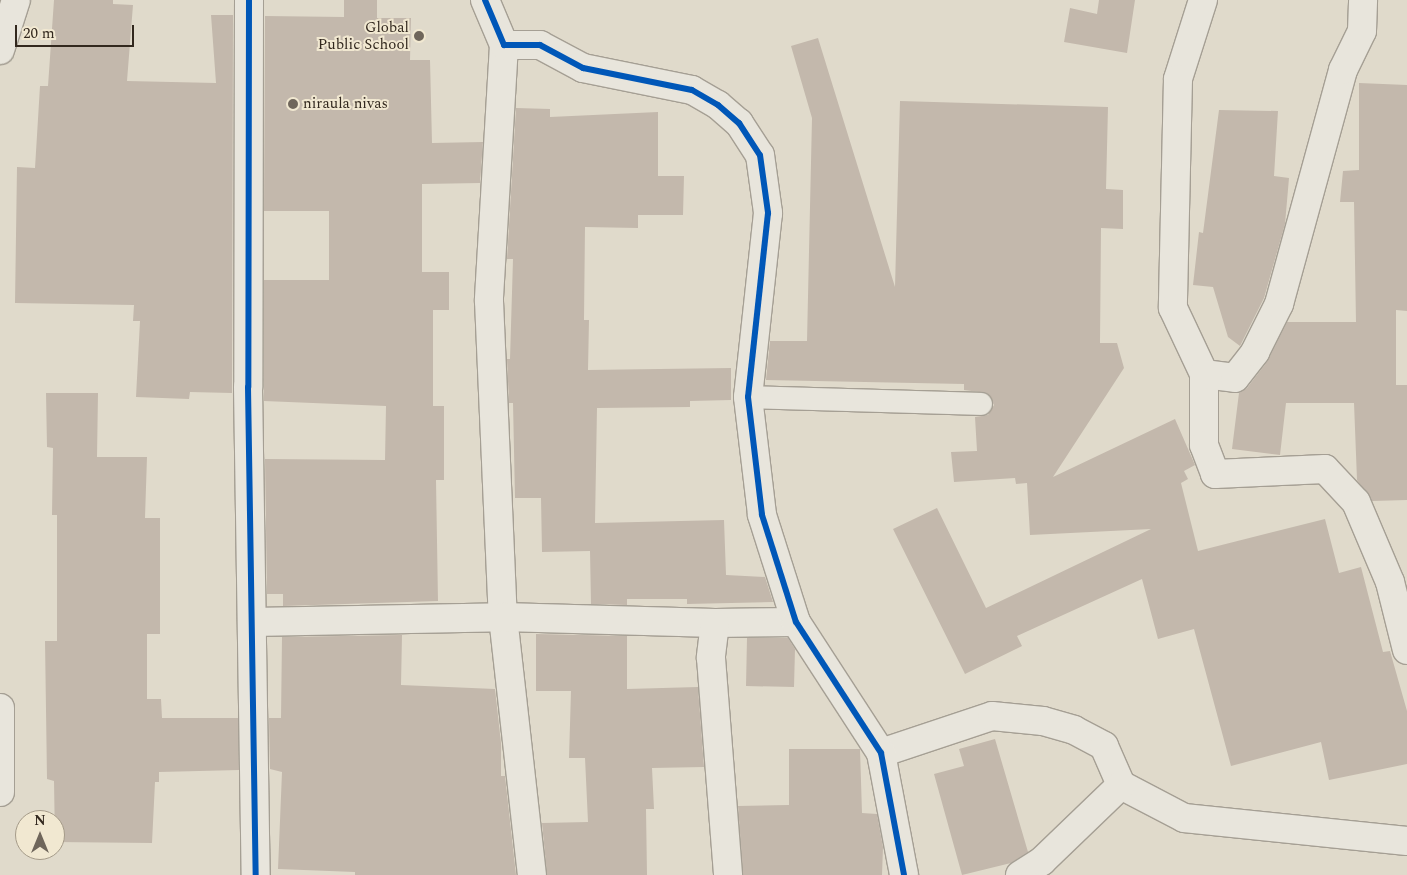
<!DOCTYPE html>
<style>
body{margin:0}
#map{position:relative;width:1407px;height:875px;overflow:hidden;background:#e0dacb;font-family:Spectral,serif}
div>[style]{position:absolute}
.building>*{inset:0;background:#c3b8ac}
.roads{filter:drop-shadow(1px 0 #a59f94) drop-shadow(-1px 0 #a59f94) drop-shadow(0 1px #a59f94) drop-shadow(0 -1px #a59f94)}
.service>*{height:22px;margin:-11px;padding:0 11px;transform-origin:11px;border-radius:11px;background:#e8e5dc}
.minor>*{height:28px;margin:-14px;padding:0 14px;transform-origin:14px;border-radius:14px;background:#e8e5dc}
.tertiary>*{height:28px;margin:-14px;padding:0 14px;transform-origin:14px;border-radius:14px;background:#e8e5dc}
.secondary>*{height:28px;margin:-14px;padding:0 14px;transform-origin:14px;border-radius:14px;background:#e8e5dc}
.cycleway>*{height:6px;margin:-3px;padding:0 3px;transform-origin:3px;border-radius:3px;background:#0057b8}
.dots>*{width:14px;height:14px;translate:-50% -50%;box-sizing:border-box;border:2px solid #f1e8d1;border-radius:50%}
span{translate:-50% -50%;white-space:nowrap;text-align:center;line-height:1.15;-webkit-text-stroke:4px #f1e8d1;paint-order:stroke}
.poi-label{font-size:15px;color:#32281e}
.right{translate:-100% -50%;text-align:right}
.left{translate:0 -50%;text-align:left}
.north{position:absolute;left:15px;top:810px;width:50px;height:50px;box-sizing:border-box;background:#f1e8d1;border:1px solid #a59b89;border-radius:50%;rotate:0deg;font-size:14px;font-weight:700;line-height:20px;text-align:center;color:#32281e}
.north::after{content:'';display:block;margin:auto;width:18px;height:22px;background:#6f665b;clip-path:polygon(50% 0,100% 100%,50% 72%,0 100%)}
.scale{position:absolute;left:15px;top:25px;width:119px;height:22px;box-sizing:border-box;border:2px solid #32281e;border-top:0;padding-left:6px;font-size:15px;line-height:18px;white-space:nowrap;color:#32281e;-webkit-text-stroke:4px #f1e8d1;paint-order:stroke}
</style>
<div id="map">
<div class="building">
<i style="clip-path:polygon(54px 0,113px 0,113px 4px,133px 5px,127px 81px,216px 83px,211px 15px,233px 15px,232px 393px,190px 392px,189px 399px,136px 397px,140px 321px,133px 321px,134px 305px,15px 303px,17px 167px,35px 168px,40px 86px,48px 86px)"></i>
<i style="clip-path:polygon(344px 0,377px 0,377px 18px,411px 18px,410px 60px,430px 60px,432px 143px,483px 142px,480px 183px,422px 184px,422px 272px,449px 272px,449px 310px,433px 310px,433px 406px,444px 406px,444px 480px,436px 480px,438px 601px,283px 606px,283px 594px,267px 594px,265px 459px,385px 460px,386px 406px,264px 401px,264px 280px,329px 280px,329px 211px,264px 211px,265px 16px,344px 17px)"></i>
<i style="clip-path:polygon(1099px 0,1135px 0,1127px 53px,1064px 42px,1070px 8px,1097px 14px)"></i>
<i style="clip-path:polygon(818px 38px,895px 287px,900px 101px,1108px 107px,1106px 189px,1123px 190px,1123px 229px,1101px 228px,1100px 343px,1117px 343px,1124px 368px,1053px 477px,1175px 419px,1195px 465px,1184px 471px,1188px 479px,1181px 483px,1198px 551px,1325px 519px,1339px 573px,1361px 567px,1383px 652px,1390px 651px,1407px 711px,1407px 764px,1329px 780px,1321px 742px,1231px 766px,1194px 629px,1158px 639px,1142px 579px,1017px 636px,1022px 646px,965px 674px,893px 529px,937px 508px,986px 608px,1151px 529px,1030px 535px,1027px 483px,1016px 484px,1015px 478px,954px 482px,951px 452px,977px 451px,975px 417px,988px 415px,994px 405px,987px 393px,964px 390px,964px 384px,766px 380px,770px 341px,807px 341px,812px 118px,791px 46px)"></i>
<i style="clip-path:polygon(1359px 83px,1407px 85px,1407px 311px,1396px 310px,1396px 385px,1407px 385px,1407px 500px,1372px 501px,1357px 480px,1354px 403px,1286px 403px,1280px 455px,1232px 449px,1239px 393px,1247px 388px,1267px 362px,1287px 322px,1356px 322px,1354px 202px,1340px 202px,1343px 171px,1359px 170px)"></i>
<i style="clip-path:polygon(516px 108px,550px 109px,550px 117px,658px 112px,658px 176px,684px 176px,683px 215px,638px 215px,638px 228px,585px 227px,584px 320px,589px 320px,588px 370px,731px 368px,731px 400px,690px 401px,690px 407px,597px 408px,595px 523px,724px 520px,726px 575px,765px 577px,773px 602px,687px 604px,687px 599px,627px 599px,627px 605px,591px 604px,590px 551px,542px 552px,541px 498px,515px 498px,513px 403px,509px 403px,507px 359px,510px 359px,513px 259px,507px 259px)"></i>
<i style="clip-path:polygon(1219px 110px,1278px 111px,1274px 176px,1289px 178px,1285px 224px,1264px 298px,1240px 346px,1228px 337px,1213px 287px,1193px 285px,1199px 232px,1203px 233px)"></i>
<i style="clip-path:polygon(46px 393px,98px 393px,97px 457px,147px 457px,145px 518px,160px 518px,160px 634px,147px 634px,147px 699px,161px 699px,162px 718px,238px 718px,239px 770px,159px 772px,159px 782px,155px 782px,152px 843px,55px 842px,54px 781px,47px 779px,45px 641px,57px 641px,57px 515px,52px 515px,53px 448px,47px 447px)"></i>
<i style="clip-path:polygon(536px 634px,627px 636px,627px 689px,698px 687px,704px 767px,652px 768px,654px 809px,646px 809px,647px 875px,547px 875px,542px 823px,588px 822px,585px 758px,569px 758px,571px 691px,536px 691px)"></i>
<i style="clip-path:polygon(402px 635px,401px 685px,495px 689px,501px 743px,501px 776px,505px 776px,516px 875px,355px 875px,355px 872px,278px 869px,282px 772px,270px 769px,269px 718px,281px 718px,282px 637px)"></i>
<i style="clip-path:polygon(747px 638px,788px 638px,795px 649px,794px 687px,746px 686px)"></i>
<i style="clip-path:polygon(995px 739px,1028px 852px,1011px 863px,962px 875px,934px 774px,964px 766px,959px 749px)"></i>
<i style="clip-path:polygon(789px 749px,860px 749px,862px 813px,877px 814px,883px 847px,882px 875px,743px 875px,738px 806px,789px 805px)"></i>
</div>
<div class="roads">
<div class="service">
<i style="left:748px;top:397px;width:233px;rotate:1.7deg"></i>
</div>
<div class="minor">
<i style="left:249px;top:0;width:387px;rotate:90.1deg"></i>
<i style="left:248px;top:387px;width:488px;rotate:89.1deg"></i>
<i style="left:1203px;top:0;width:83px;rotate:107.6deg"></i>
<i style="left:1178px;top:79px;width:229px;rotate:91.3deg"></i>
<i style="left:1173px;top:308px;width:73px;rotate:64.8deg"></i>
<i style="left:1204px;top:374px;width:71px;rotate:90deg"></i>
<i style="left:1204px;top:445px;width:31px;rotate:69deg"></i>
<i style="left:1215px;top:474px;width:110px;rotate:-2.6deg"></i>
<i style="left:1325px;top:469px;width:45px;rotate:46.8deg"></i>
<i style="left:1356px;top:502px;width:87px;rotate:67deg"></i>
<i style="left:1390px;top:582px;width:70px;rotate:76deg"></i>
<i style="left:504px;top:45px;width:256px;rotate:93.4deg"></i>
<i style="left:489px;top:301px;width:316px;rotate:87.5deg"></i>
<i style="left:503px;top:617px;width:260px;rotate:83.6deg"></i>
<i style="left:1204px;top:374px;width:31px;rotate:7deg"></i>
<i style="left:1235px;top:378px;width:33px;rotate:-52deg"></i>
<i style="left:1255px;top:352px;width:54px;rotate:-63.4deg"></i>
<i style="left:1279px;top:304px;width:243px;rotate:-74.7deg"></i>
<i style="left:1343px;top:70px;width:43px;rotate:-64deg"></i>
<i style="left:1362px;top:31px;width:31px;rotate:-88deg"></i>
<i style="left:253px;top:622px;width:250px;rotate:-1.1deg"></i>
<i style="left:503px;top:617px;width:212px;rotate:1.6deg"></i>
<i style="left:715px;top:623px;width:81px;rotate:-0.7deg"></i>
<i style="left:715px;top:623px;width:35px;rotate:97deg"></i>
<i style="left:711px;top:658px;width:218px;rotate:85.5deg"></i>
<i style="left:881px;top:753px;width:117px;rotate:-18.4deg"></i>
<i style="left:992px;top:716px;width:51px;rotate:5.6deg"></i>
<i style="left:1043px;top:721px;width:32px;rotate:16deg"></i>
<i style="left:1074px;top:730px;width:34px;rotate:28deg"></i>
<i style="left:1104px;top:746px;width:43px;rotate:66.4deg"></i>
<i style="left:1121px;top:785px;width:71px;rotate:27.6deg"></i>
<i style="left:1184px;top:818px;width:224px;rotate:5.9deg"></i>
<i style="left:1020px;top:875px;width:26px;rotate:-32deg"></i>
<i style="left:1042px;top:861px;width:110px;rotate:-43.9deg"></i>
</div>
<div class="tertiary">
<i style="left:485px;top:0;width:49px;rotate:67.1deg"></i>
<i style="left:504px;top:45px;width:36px"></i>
<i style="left:540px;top:45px;width:49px;rotate:28.1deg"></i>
<i style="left:583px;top:68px;width:111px;rotate:11.4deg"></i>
<i style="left:692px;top:90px;width:30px;rotate:30deg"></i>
<i style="left:718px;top:105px;width:28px;rotate:41deg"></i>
<i style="left:739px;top:123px;width:38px;rotate:57deg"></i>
<i style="left:760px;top:155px;width:59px;rotate:82.1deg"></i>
<i style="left:768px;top:213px;width:185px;rotate:96.2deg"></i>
<i style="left:748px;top:397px;width:119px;rotate:83.2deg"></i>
<i style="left:762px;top:515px;width:112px;rotate:72.4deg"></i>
<i style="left:796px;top:622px;width:156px;rotate:57deg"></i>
<i style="left:881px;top:753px;width:124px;rotate:79.3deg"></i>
</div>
<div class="secondary">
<i style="left:0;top:50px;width:52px;rotate:-72.3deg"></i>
<i style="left:0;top:708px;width:84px;rotate:90deg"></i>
</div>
</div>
<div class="cycleway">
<i style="left:249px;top:0;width:387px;rotate:90.1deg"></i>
<i style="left:248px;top:387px;width:488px;rotate:89.1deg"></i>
<i style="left:485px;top:0;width:49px;rotate:67.1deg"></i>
<i style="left:504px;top:45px;width:36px"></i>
<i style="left:540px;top:45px;width:49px;rotate:28.1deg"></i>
<i style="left:583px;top:68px;width:111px;rotate:11.4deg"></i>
<i style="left:692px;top:90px;width:30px;rotate:30deg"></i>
<i style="left:718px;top:105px;width:28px;rotate:41deg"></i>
<i style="left:739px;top:123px;width:38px;rotate:57deg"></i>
<i style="left:760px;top:155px;width:59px;rotate:82.1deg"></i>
<i style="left:768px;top:213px;width:185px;rotate:96.2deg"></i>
<i style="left:748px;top:397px;width:119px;rotate:83.2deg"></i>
<i style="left:762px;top:515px;width:112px;rotate:72.4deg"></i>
<i style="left:796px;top:622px;width:156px;rotate:57deg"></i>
<i style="left:881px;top:753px;width:124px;rotate:79.3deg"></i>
</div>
<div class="dots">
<i style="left:419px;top:36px;background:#6f665b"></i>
<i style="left:293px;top:104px;background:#6f665b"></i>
</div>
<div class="poi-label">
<span class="right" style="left:409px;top:36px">Global<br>Public School</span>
<span class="left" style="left:303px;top:104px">niraula nivas</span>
</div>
<div class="north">N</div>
<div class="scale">20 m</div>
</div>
